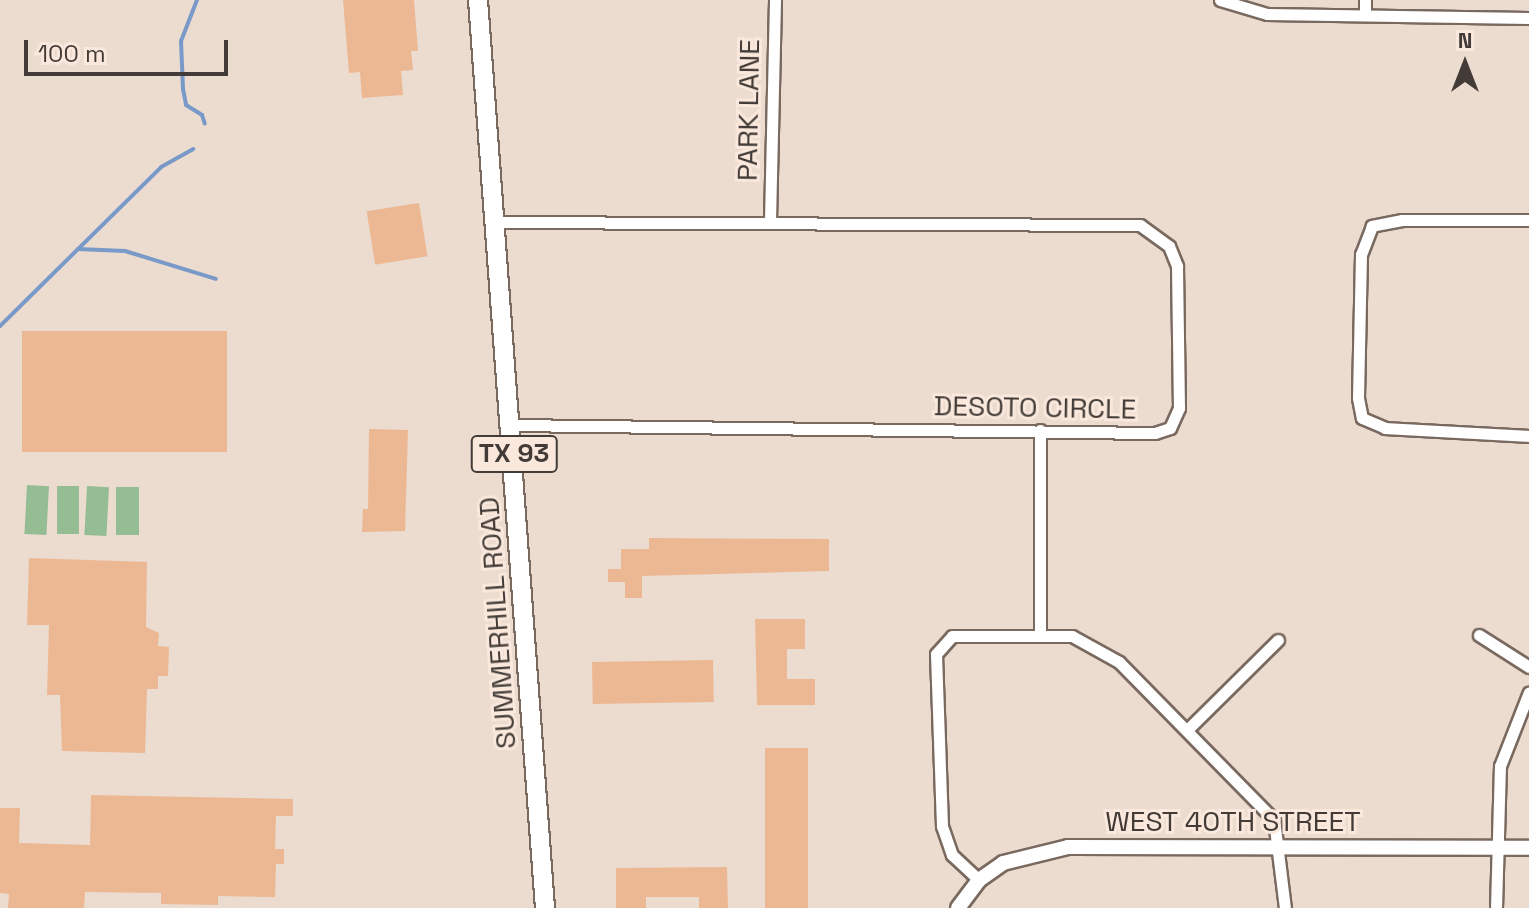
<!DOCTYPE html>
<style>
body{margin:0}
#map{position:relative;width:1529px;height:908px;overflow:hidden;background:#ecdbcf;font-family:"Space Grotesk",sans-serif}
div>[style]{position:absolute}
.green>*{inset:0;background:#94bd94;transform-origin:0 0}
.stream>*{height:4px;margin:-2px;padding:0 2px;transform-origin:2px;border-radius:2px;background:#799ac9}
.building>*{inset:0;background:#ecb893;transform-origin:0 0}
.roads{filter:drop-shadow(2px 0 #79695f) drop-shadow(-2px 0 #79695f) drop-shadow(0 2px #79695f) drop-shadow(0 -2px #79695f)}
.minor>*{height:11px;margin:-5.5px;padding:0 5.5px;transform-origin:5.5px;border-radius:5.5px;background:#fff}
.tertiary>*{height:14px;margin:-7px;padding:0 7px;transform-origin:7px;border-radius:7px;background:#fff}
.primary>*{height:18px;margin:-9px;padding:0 9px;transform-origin:9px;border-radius:9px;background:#fff}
span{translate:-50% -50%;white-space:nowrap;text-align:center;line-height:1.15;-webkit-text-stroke:6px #fae8dc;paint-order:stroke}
.shield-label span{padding:2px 6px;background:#fae8dc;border:2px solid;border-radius:6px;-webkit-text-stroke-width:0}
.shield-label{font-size:26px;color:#423b37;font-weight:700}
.street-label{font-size:28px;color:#423b37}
.north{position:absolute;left:1425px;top:24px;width:80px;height:80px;-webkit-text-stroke:6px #fae8dc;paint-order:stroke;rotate:0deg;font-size:22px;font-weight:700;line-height:32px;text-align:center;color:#423b37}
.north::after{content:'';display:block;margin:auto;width:28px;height:36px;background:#423b37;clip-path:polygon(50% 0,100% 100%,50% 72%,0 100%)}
.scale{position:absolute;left:24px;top:40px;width:204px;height:36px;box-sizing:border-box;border:4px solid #423b37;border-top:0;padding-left:10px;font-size:24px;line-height:28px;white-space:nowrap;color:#423b37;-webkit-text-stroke:6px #fae8dc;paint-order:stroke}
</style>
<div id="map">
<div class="green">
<i style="left:27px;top:485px;width:22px;height:49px;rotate:3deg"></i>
<i style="left:57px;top:486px;width:22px;height:48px"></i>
<i style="left:87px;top:486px;width:22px;height:49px;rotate:3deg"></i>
<i style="left:116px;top:487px;width:23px;height:48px"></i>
</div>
<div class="stream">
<i style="left:197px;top:0;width:44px;rotate:111.3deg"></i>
<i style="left:181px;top:41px;width:48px;rotate:87.6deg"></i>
<i style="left:183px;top:89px;width:16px;rotate:79deg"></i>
<i style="left:186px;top:105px;width:19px;rotate:32deg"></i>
<i style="left:202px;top:115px;width:9px;rotate:72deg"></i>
<i style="left:78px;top:249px;width:47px;rotate:2.4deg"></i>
<i style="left:125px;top:251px;width:95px;rotate:17.1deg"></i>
<i style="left:0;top:326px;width:226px;rotate:-44.6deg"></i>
<i style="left:161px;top:167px;width:37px;rotate:-29deg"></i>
</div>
<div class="building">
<i style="clip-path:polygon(343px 0,414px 0,418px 51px,411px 51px,413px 70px,401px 71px,403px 95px,362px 98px,360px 72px,349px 73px)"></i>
<i style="left:419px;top:203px;width:54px;height:53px;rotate:81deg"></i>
<i style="left:22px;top:331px;width:205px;height:121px"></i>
<i style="clip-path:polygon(369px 429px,408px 430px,405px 531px,362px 532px,363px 509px,368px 509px)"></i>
<i style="clip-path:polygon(649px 538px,829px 539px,829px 571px,642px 576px,642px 598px,625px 598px,625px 582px,608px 582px,608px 569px,621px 569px,621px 549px,649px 549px)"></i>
<i style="clip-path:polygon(29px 558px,147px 562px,146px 627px,159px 633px,158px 646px,169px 647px,168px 676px,158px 676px,158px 689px,147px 689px,145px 753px,62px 751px,60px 695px,47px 695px,49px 625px,27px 625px)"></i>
<i style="clip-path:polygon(755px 619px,805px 619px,805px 649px,787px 649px,787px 679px,815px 679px,815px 705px,757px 705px)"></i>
<i style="left:713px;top:660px;width:42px;height:121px;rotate:89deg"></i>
<i style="left:808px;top:748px;width:160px;height:43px;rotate:90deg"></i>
<i style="clip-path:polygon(91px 795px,293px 799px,293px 816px,276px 816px,275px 849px,284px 849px,284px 864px,276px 864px,275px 897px,218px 896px,218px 905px,161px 904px,161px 893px,85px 892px,84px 908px,8px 908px,9px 894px,0 893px,0 808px,20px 808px,19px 843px,90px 845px)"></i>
<i style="clip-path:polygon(727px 867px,728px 908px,699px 908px,699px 897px,646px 897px,646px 908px,616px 908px,616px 868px)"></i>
</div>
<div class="roads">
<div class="minor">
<i style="left:1220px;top:0;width:49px;rotate:16.6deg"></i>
<i style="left:1267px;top:14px;width:262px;rotate:0.9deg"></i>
<i style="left:1365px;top:13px;width:13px;rotate:-90deg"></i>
<i style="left:1529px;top:220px;width:127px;rotate:180deg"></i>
<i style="left:1402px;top:220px;width:31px;rotate:169deg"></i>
<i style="left:1372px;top:226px;width:30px;rotate:111deg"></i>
<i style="left:1361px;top:254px;width:144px;rotate:91.2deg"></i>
<i style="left:1358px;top:398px;width:20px;rotate:79deg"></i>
<i style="left:1362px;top:418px;width:25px;rotate:23deg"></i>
<i style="left:1385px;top:428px;width:144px;rotate:3.2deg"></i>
<i style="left:770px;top:221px;width:221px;rotate:-88.7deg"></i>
<i style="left:497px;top:222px;width:643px;rotate:0.27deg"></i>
<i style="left:1140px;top:225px;width:36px;rotate:36deg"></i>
<i style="left:1169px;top:246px;width:22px;rotate:68deg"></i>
<i style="left:1177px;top:266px;width:142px;rotate:89.2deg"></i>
<i style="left:1179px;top:408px;width:22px;rotate:114deg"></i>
<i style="left:1170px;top:428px;width:16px;rotate:162deg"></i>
<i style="left:1155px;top:433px;width:643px;rotate:-179.29deg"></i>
<i style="left:1040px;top:633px;width:203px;rotate:-90deg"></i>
<i style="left:1479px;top:635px;width:59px;rotate:32.6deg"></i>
<i style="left:1189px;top:728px;width:125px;rotate:-44.7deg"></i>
<i style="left:979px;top:880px;width:37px;rotate:-137deg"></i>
<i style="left:952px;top:855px;width:31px;rotate:-109deg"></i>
<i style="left:942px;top:826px;width:172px;rotate:-92deg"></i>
<i style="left:936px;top:654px;width:24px;rotate:-48deg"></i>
<i style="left:952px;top:636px;width:120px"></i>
<i style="left:1072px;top:636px;width:54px;rotate:29deg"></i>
<i style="left:1119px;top:662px;width:221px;rotate:45.5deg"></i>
<i style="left:1274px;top:820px;width:89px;rotate:82.9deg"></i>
<i style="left:1496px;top:908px;width:142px;rotate:-88.4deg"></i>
<i style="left:1500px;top:766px;width:79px;rotate:-68.6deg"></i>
</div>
<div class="tertiary">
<i style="left:958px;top:908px;width:35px;rotate:-53deg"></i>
<i style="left:979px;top:880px;width:29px;rotate:-35deg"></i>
<i style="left:1003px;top:863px;width:67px;rotate:-13.8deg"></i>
<i style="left:1068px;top:847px;width:461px;rotate:0.1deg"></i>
</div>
<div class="primary">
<i style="left:478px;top:0;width:910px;rotate:85.78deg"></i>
</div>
</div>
<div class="shield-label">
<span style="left:514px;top:454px">TX 93</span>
</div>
<div class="street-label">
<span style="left:748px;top:110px;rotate:-89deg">PARK LANE</span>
<span style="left:1035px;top:407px;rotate:1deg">DESOTO CIRCLE</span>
<span style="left:497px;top:623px;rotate:-94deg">SUMMERHILL ROAD</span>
<span style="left:1233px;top:821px">WEST 40TH STREET</span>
</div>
<div class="north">N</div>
<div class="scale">100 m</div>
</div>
